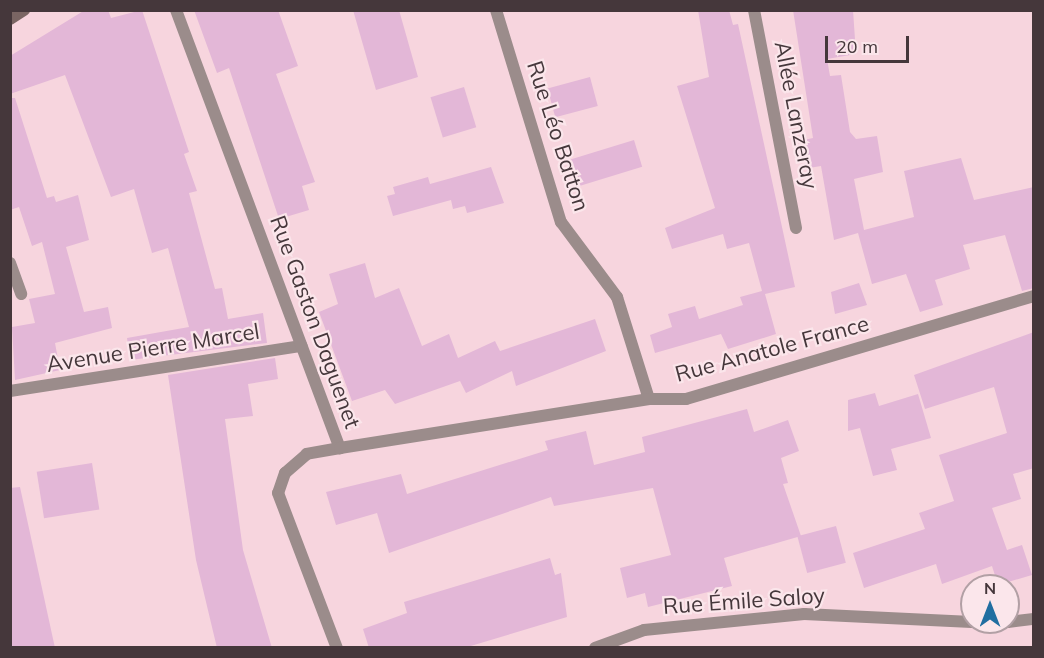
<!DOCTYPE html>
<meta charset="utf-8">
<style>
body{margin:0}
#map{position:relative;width:1044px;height:658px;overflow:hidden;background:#f7d5de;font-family:Mulish,sans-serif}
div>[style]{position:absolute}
.building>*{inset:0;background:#e3b7d7;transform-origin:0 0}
.lane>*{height:12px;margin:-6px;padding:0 6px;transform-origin:6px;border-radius:6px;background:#9b8c8b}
.street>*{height:12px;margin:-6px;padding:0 6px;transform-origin:6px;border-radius:6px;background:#9b8c8b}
.secondary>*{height:12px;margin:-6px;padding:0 6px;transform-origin:6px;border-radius:6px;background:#7a6563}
span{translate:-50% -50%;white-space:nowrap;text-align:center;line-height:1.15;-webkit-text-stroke:4.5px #fbe6eb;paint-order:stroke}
.street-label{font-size:22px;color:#45373b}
.frame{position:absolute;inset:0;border:12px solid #45373b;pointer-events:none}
.north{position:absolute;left:960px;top:574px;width:60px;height:60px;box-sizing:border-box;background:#fbe6eb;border:2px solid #b2a0a5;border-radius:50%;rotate:0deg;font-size:16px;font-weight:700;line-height:24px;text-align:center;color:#45373b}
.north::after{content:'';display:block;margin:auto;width:21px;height:27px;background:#216ea1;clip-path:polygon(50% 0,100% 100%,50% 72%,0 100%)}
.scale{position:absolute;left:825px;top:36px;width:84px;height:27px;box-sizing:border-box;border:3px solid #45373b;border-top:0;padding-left:8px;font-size:18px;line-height:21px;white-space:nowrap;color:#45373b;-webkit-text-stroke:4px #fbe6eb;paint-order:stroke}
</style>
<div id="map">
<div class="building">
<i style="clip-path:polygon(85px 10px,108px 10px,111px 18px,142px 10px,189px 152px,184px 154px,197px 191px,189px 193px,215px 289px,222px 288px,228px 319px,263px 313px,267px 343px,130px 360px,127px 338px,189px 327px,168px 248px,152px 253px,134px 189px,111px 197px,65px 75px,10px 94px,10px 56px)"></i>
<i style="clip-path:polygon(194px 10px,278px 10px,298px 66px,276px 74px,315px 182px,302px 186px,309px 210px,279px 219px,229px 68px,217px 73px)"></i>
<i style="clip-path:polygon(353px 10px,399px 10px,418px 77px,376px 90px)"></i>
<i style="clip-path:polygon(698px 10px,729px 10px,733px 25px,738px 24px,795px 287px,765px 294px,776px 334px,728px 349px,721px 334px,655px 353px,650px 335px,672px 327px,668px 314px,695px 306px,699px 319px,743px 305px,740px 297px,762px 291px,749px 243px,727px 249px,723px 234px,672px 249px,665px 228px,715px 208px,677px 86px,709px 77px)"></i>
<i style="clip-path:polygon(793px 10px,853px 10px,856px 54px,827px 59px,830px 76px,841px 75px,850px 132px,856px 139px,877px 136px,883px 172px,854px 179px,864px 230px,914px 217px,904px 171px,961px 158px,974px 200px,1034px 187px,1034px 288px,1022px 291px,1005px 235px,963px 245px,970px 269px,935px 280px,943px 305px,920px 312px,906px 274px,872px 284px,858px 233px,834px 240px,821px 166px,809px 168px,804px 140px,813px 138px)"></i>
<i style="left:590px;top:77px;width:30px;height:44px;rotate:75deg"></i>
<i style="left:464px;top:87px;width:42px;height:35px;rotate:73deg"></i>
<i style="clip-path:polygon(10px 98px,15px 98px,47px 198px,54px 196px,56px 202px,78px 195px,89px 240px,66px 247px,84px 312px,108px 307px,112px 328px,55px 343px,60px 370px,15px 380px,12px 327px,35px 323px,29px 299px,55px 294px,42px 242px,32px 246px,19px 207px,10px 210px)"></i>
<i style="left:634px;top:140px;width:28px;height:69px;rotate:73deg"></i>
<i style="clip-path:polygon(491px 167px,504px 203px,467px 213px,465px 206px,453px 209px,451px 200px,393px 216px,387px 196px,395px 194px,393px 187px,428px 177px,430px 184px)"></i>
<i style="clip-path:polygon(365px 263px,375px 298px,399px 288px,422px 346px,449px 334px,458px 358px,495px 341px,500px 351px,595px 319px,606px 351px,516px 386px,512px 371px,466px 393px,460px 381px,395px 404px,385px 390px,352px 401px,319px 312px,338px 304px,329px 274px)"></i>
<i style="clip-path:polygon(859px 283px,867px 305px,835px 314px,831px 292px)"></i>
<i style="clip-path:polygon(1034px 332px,1034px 468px,1013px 474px,1021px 499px,992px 508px,1007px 550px,1022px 545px,1032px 575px,998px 585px,992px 566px,942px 584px,936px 564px,864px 588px,853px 553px,925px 529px,919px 513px,954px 501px,939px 455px,1007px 433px,994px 387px,925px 409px,914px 375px)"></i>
<i style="clip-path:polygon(275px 358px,278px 379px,248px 384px,253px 416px,225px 419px,243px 550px,272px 648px,217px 648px,196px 560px,168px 375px)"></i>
<i style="clip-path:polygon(875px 393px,879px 406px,918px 394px,931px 438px,891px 449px,897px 470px,873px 476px,860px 428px,848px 431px,848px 400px)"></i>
<i style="clip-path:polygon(747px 409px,754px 432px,788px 420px,799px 451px,781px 458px,788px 483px,783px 484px,801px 536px,724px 558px,732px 586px,648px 607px,645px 593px,627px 598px,620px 568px,671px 555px,653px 488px,554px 506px,551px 497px,389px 553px,377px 513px,336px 525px,326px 492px,401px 474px,407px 494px,548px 450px,545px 441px,586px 431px,594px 465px,645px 452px,642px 437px)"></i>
<i style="left:92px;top:463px;width:47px;height:56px;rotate:81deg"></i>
<i style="clip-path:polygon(20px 487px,55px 648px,10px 648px,10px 488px)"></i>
<i style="left:836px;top:526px;width:38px;height:40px;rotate:75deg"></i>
<i style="clip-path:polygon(550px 558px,555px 575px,561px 573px,567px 617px,464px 648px,369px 648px,363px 629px,407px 613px,404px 602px)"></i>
</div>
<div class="lane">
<i style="left:10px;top:391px;width:295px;rotate:-8.8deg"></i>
</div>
<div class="street">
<i style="left:176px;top:10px;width:468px;rotate:69.5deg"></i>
<i style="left:340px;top:448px;width:34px;rotate:170deg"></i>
<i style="left:307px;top:454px;width:29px;rotate:139deg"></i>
<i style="left:285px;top:473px;width:21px;rotate:109deg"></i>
<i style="left:278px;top:493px;width:166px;rotate:69.2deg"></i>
<i style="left:496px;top:10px;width:222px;rotate:73deg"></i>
<i style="left:561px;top:222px;width:94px;rotate:53.3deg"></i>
<i style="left:617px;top:297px;width:107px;rotate:72.6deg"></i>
<i style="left:754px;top:10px;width:222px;rotate:79.1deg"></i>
<i style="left:10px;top:263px;width:33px;rotate:70deg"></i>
<i style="left:340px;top:448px;width:313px;rotate:-9deg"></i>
<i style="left:649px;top:399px;width:37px"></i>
<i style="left:686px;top:399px;width:363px;rotate:-16.5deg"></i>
<i style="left:980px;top:622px;width:27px"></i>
<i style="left:1008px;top:622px;width:26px;rotate:-7deg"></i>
<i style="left:595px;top:648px;width:52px;rotate:-20.2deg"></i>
<i style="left:644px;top:630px;width:161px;rotate:-5.7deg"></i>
<i style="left:804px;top:614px;width:168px;rotate:2.7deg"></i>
</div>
<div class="secondary">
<i style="left:10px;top:19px;width:17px;rotate:-33deg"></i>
</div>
<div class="street-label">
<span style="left:796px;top:115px;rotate:79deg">Allée Lanzeray</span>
<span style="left:558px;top:136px;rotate:72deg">Rue Léo Batton</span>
<span style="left:315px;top:322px;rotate:70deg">Rue Gaston Daguenet</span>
<span style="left:153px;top:348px;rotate:-9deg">Avenue Pierre Marcel</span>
<span style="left:772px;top:349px;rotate:-15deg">Rue Anatole France</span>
<span style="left:744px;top:601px;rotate:-4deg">Rue Émile Saloy</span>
</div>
<div class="frame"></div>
<div class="north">N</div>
<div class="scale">20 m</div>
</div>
